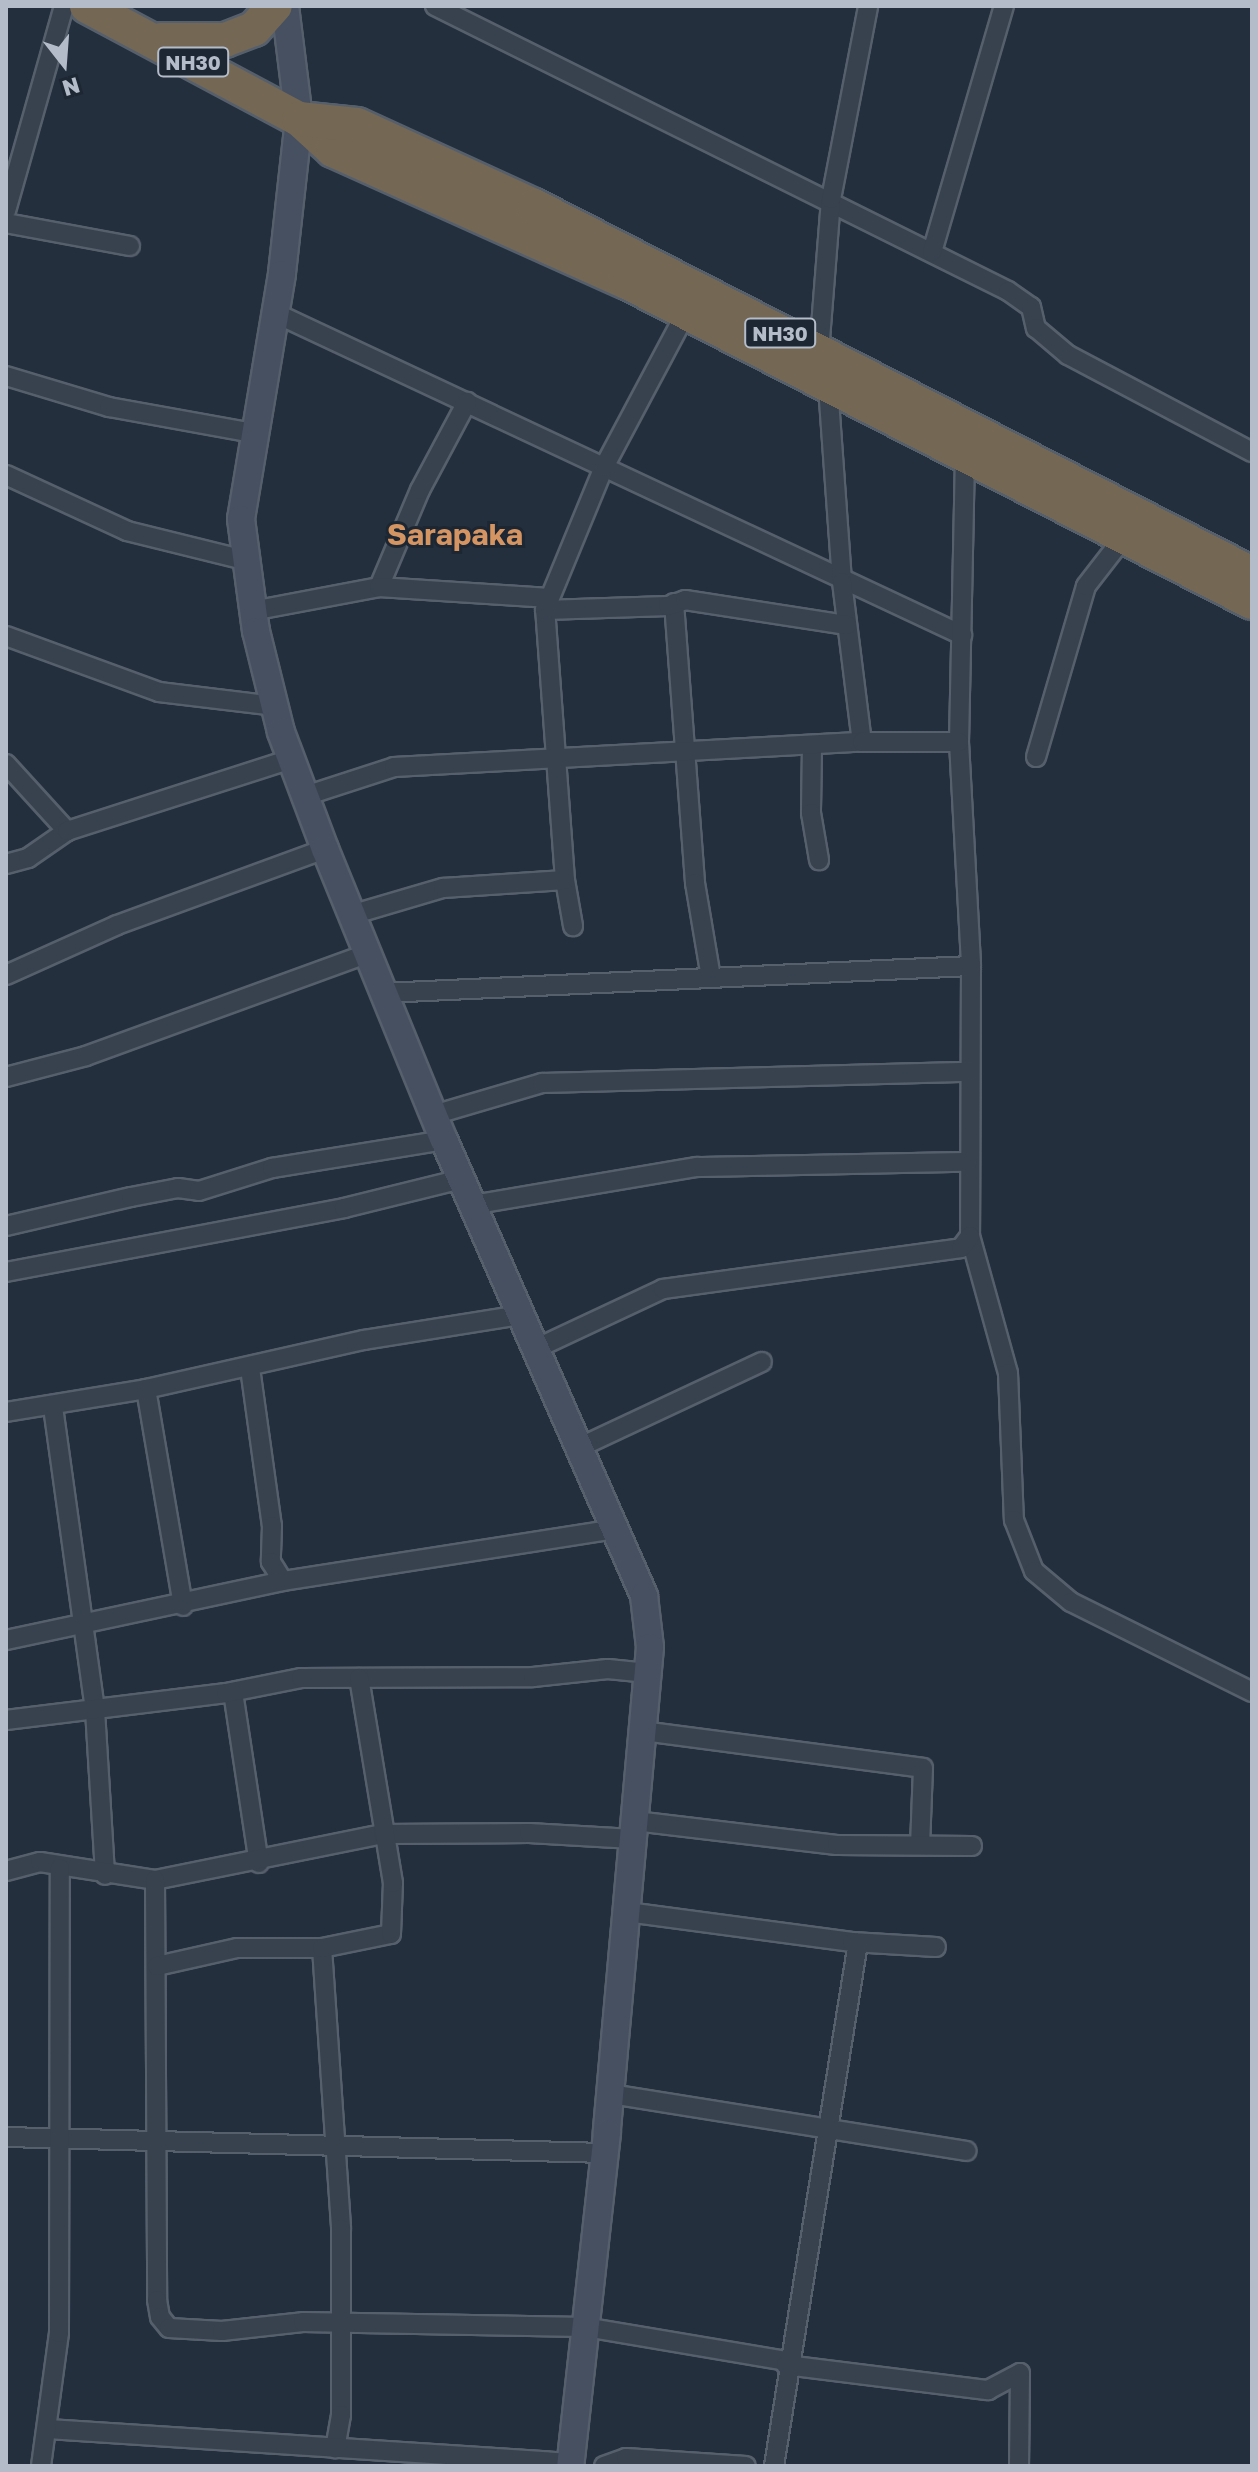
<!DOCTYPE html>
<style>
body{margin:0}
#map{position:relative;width:1258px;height:2472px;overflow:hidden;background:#242f3e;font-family:"Golos Text",sans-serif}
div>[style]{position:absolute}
.roads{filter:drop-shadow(2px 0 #565f6c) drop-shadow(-2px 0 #565f6c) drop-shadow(0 2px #565f6c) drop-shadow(0 -2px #565f6c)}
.street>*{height:18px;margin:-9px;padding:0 9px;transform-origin:9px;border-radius:9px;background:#38414e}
.secondary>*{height:26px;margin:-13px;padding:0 13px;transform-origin:13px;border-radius:13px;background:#465061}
.highway>*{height:34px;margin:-17px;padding:0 17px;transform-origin:17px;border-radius:17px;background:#746855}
span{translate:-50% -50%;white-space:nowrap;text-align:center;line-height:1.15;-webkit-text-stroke:6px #1d2633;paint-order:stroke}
.shield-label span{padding:2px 6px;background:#1d2633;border:2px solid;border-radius:6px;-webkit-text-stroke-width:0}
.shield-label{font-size:20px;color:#b4bcc9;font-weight:700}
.district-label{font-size:30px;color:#d59563;font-weight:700}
.frame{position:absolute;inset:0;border:8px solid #b4bcc9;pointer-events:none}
.north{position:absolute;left:24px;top:24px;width:80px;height:80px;-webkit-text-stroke:6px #1d2633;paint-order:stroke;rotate:163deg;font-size:22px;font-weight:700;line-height:32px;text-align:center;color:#b4bcc9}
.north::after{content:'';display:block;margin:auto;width:28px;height:36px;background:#b4bcc9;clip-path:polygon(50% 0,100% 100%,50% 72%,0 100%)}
</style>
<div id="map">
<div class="roads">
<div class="street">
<i style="left:435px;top:6px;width:640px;rotate:26.44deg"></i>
<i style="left:1008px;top:291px;width:28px;rotate:35deg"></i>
<i style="left:1031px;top:307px;width:22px;rotate:77deg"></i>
<i style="left:1036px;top:328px;width:42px;rotate:40.2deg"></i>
<i style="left:1068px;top:355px;width:208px;rotate:27.8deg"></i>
<i style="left:6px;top:211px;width:213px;rotate:-74.2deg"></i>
<i style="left:6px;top:223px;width:126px;rotate:10.5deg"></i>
<i style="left:932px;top:252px;width:256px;rotate:-73.7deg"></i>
<i style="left:275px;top:313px;width:759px;rotate:25.11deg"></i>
<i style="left:819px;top:352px;width:153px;rotate:-85.5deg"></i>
<i style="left:831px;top:199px;width:197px;rotate:-79.1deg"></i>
<i style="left:6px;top:376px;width:108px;rotate:16.8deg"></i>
<i style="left:109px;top:407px;width:147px;rotate:10.2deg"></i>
<i style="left:828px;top:386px;width:196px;rotate:85.9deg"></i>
<i style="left:842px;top:582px;width:161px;rotate:82.9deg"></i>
<i style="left:965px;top:456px;width:286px;rotate:91.2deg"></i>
<i style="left:959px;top:742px;width:224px;rotate:86.9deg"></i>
<i style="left:971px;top:966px;width:270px;rotate:90.2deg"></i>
<i style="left:970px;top:1236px;width:142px;rotate:74.5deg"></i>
<i style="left:1008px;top:1373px;width:147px;rotate:87.7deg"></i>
<i style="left:1014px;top:1520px;width:55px;rotate:68.6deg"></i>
<i style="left:1034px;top:1571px;width:48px;rotate:40deg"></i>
<i style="left:1071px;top:1602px;width:202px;rotate:26.4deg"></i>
<i style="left:6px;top:475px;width:133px;rotate:24.8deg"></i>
<i style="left:127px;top:531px;width:121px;rotate:13.9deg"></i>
<i style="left:379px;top:587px;width:105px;rotate:-67.1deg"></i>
<i style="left:420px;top:490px;width:100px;rotate:-61.9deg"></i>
<i style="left:674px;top:603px;width:281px;rotate:85.7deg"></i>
<i style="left:695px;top:883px;width:96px;rotate:80.4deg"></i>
<i style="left:545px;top:610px;width:123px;rotate:-1.9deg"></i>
<i style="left:668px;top:606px;width:18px;rotate:-19deg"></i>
<i style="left:685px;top:600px;width:164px;rotate:8.8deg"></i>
<i style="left:252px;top:611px;width:129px;rotate:-10.7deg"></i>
<i style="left:379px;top:587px;width:171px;rotate:3.7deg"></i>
<i style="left:6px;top:636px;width:163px;rotate:20.1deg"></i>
<i style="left:159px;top:692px;width:116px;rotate:6.9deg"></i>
<i style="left:812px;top:747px;width:66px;rotate:90.9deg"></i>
<i style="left:811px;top:813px;width:48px;rotate:80.3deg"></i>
<i style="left:1036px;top:757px;width:178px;rotate:-73.7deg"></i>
<i style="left:1086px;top:586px;width:62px;rotate:-52.2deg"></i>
<i style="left:6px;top:764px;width:91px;rotate:47.7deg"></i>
<i style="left:305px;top:796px;width:94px;rotate:-18deg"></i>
<i style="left:394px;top:767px;width:469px;rotate:-3.1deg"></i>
<i style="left:862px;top:742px;width:97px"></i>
<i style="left:6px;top:864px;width:23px;rotate:-15deg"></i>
<i style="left:28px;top:858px;width:47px;rotate:-34.7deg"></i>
<i style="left:67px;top:831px;width:235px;rotate:-17.8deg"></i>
<i style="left:565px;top:880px;width:47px;rotate:80.1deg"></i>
<i style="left:351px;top:915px;width:96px;rotate:-16.4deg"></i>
<i style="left:443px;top:888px;width:122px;rotate:-3.8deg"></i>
<i style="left:565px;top:880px;width:271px;rotate:-94.2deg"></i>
<i style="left:545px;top:610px;width:155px;rotate:-67.6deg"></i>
<i style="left:604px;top:467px;width:174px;rotate:-62deg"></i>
<i style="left:6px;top:975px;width:122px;rotate:-24.2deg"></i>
<i style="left:117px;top:925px;width:221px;rotate:-20.1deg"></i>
<i style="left:383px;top:993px;width:589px;rotate:-2.63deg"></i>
<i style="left:6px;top:1077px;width:83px;rotate:-14.7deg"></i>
<i style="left:86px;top:1056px;width:299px;rotate:-20deg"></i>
<i style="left:433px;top:1115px;width:114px;rotate:-16.4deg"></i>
<i style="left:542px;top:1083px;width:428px;rotate:-1.5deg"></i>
<i style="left:472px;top:1205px;width:228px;rotate:-9.6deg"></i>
<i style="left:697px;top:1167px;width:271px;rotate:-1.1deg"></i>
<i style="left:6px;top:1226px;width:128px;rotate:-13.1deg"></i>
<i style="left:131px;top:1197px;width:48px;rotate:-10.8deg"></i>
<i style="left:178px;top:1188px;width:21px;rotate:8deg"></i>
<i style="left:199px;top:1191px;width:77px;rotate:-17.5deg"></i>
<i style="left:272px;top:1168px;width:174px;rotate:-9.2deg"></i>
<i style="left:6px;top:1272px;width:344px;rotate:-10.7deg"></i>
<i style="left:344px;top:1208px;width:121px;rotate:-13.9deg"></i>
<i style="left:535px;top:1349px;width:141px;rotate:-25.1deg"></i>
<i style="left:663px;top:1289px;width:301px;rotate:-7.8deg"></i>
<i style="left:961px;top:1248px;width:15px;rotate:-53deg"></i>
<i style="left:250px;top:1368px;width:160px;rotate:82.1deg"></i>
<i style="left:272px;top:1526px;width:36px;rotate:92deg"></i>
<i style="left:271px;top:1562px;width:22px;rotate:58deg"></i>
<i style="left:146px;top:1389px;width:220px;rotate:80.3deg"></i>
<i style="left:53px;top:1407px;width:306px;rotate:82.1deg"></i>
<i style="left:95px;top:1710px;width:165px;rotate:86.5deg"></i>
<i style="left:6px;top:1412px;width:142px;rotate:-9.3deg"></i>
<i style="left:146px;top:1389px;width:223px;rotate:-12.7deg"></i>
<i style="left:364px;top:1340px;width:158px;rotate:-9.1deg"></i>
<i style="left:578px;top:1448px;width:203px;rotate:-25.1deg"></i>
<i style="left:6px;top:1640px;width:283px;rotate:-12deg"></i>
<i style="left:283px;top:1581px;width:335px;rotate:-8.9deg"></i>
<i style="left:233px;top:1692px;width:173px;rotate:81.4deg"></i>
<i style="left:6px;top:1720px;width:222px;rotate:-7deg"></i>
<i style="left:226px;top:1693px;width:76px;rotate:-11.3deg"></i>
<i style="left:301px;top:1678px;width:232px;rotate:-0.2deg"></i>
<i style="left:533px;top:1677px;width:75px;rotate:-6.1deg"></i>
<i style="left:608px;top:1669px;width:40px;rotate:5.7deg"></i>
<i style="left:643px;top:1731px;width:282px;rotate:7.5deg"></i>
<i style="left:923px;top:1768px;width:77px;rotate:92.2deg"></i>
<i style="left:635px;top:1821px;width:203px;rotate:6.8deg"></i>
<i style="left:837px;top:1845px;width:135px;rotate:0.4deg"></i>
<i style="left:6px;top:1871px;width:35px;rotate:-15deg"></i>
<i style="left:40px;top:1862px;width:116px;rotate:8.9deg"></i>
<i style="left:155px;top:1880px;width:233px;rotate:-11.4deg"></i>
<i style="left:383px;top:1834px;width:146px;rotate:-0.4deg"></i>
<i style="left:529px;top:1833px;width:104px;rotate:3.3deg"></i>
<i style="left:155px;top:1880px;width:420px;rotate:89.7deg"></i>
<i style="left:157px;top:2300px;width:17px;rotate:80deg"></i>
<i style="left:160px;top:2317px;width:14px;rotate:51deg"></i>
<i style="left:169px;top:2328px;width:53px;rotate:3.2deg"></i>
<i style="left:222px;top:2331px;width:81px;rotate:-6.3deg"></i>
<i style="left:303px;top:2322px;width:282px;rotate:1deg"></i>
<i style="left:585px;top:2327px;width:205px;rotate:9.6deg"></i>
<i style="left:627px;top:1912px;width:227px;rotate:7.6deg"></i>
<i style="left:852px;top:1942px;width:84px;rotate:3.4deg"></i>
<i style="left:322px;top:1948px;width:282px;rotate:86.1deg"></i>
<i style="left:341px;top:2229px;width:186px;rotate:90deg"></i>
<i style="left:341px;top:2415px;width:34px;rotate:100deg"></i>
<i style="left:157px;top:1966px;width:82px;rotate:-12.7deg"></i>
<i style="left:237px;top:1948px;width:85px"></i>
<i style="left:322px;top:1948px;width:70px;rotate:-11.5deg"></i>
<i style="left:391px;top:1934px;width:51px;rotate:-87.8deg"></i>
<i style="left:393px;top:1883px;width:208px;rotate:-99.4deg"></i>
<i style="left:611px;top:2094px;width:360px;rotate:9.1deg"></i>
<i style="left:6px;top:2137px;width:599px;rotate:1.53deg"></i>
<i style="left:786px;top:2365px;width:204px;rotate:7.1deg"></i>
<i style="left:988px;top:2390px;width:36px;rotate:-28deg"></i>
<i style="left:1020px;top:2373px;width:93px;rotate:90.6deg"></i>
<i style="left:48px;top:2429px;width:524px;rotate:3.72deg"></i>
<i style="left:41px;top:2466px;width:134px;rotate:-82.3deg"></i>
<i style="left:59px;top:2333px;width:465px;rotate:-89.9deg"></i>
<i style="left:604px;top:2466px;width:23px;rotate:-20deg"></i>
<i style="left:626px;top:2458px;width:120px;rotate:3.8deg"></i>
<i style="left:774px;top:2466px;width:530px;rotate:-80.88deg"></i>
</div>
<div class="secondary">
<i style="left:285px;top:6px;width:114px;rotate:82.9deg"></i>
<i style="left:299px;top:119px;width:156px;rotate:96.3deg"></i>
<i style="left:282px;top:274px;width:248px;rotate:99.5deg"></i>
<i style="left:241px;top:519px;width:113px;rotate:82.4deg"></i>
<i style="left:256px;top:631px;width:104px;rotate:76.1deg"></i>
<i style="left:281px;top:732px;width:125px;rotate:69.4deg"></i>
<i style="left:325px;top:849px;width:314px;rotate:67.8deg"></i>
<i style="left:444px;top:1140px;width:498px;rotate:66.3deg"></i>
<i style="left:644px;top:1596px;width:51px;rotate:83.3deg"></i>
<i style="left:650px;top:1647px;width:488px;rotate:95.1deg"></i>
<i style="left:607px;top:2133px;width:335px;rotate:96.3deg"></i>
</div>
<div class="highway">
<i style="left:87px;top:6px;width:240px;rotate:28.1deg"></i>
<i style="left:299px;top:119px;width:46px;rotate:42.4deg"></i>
<i style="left:333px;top:150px;width:320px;rotate:24.2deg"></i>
<i style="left:625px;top:281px;width:704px;rotate:27.11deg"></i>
<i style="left:161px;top:40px;width:64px"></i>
<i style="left:225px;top:40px;width:31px;rotate:-21deg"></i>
<i style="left:254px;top:29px;width:31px;rotate:-48deg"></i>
<i style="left:299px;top:119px;width:58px;rotate:5.9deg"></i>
<i style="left:357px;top:125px;width:195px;rotate:24.6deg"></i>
<i style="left:534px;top:206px;width:807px;rotate:27.14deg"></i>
</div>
</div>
<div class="shield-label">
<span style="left:193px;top:62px">NH30</span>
<span style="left:780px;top:333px">NH30</span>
</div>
<div class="district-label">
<span style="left:455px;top:534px">Sarapaka</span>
</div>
<div class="frame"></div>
<div class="north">N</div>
</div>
